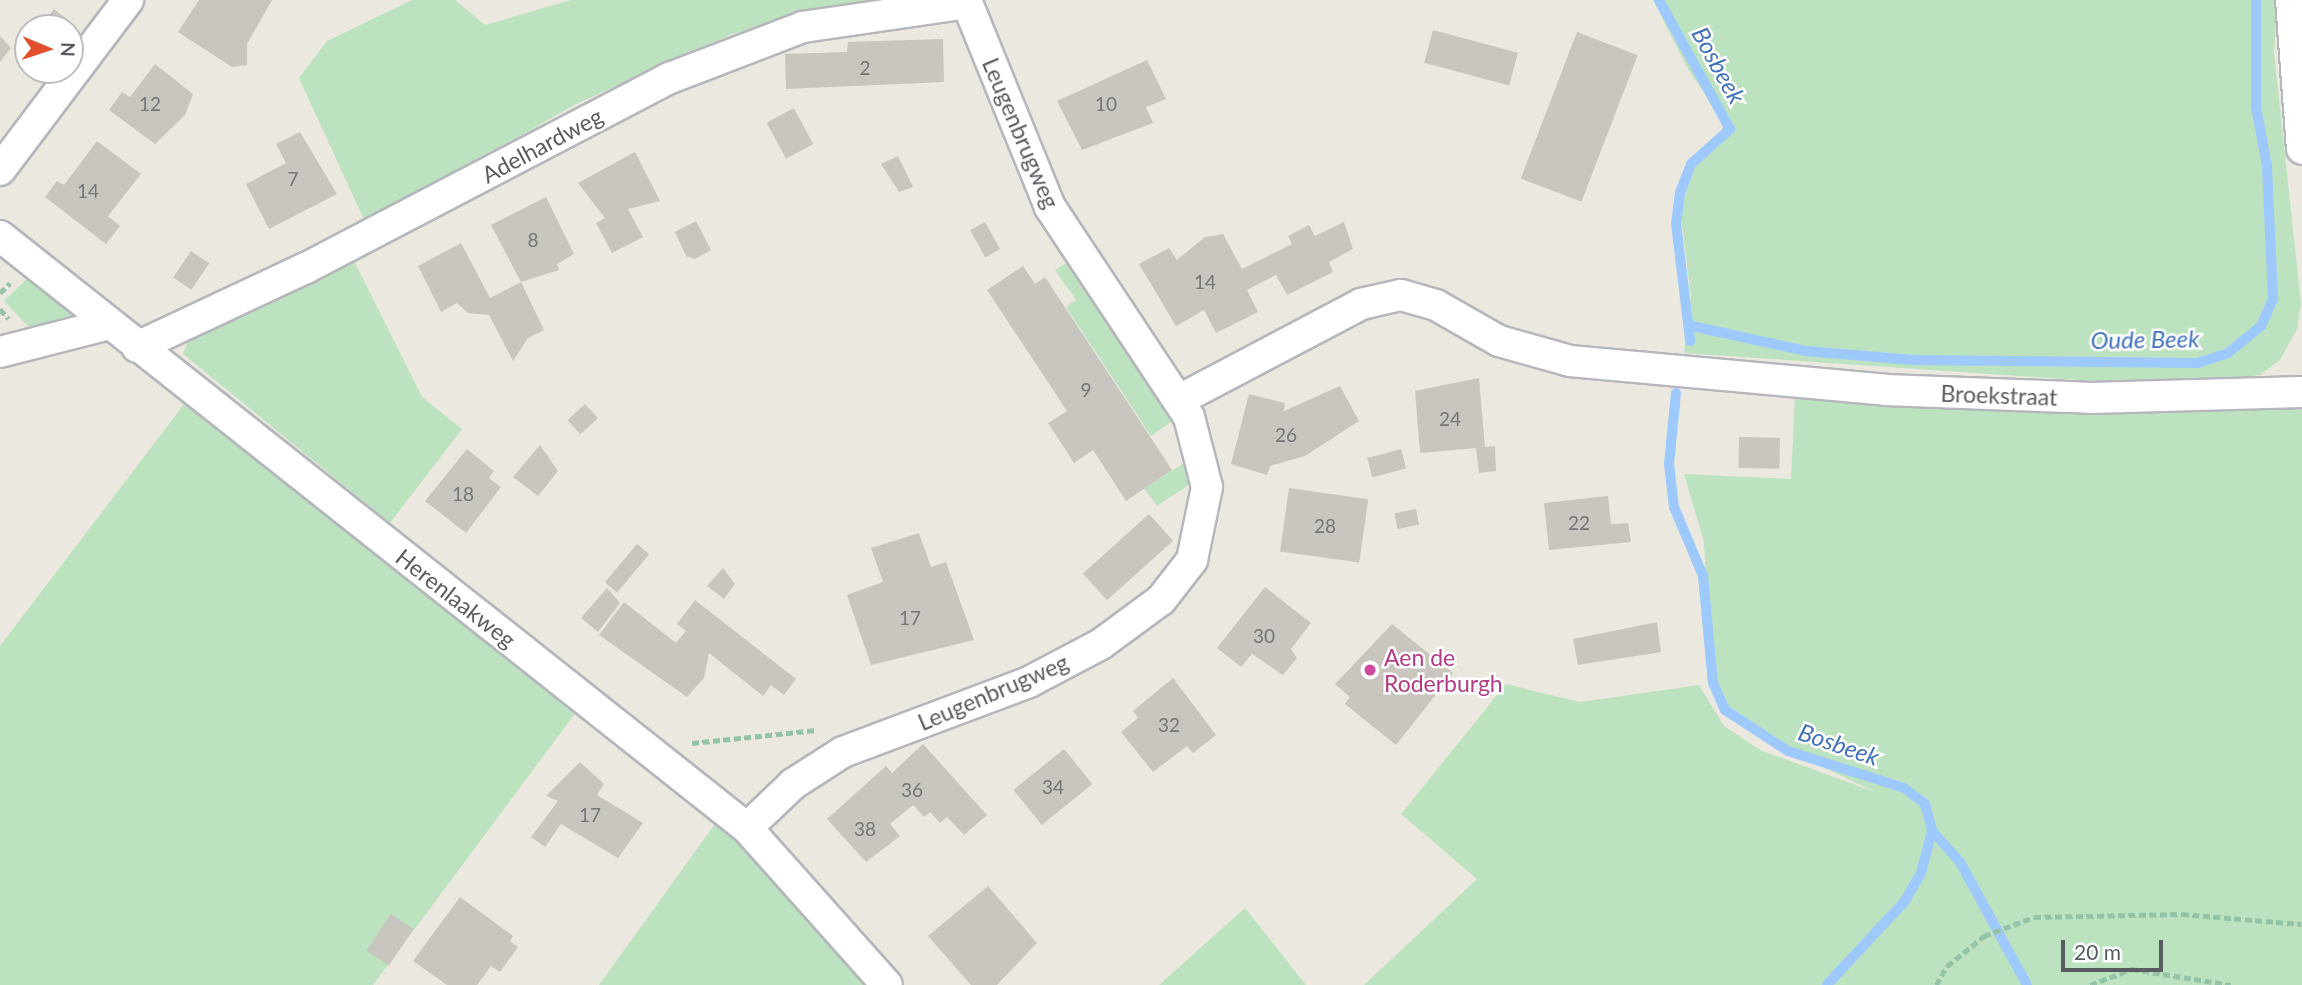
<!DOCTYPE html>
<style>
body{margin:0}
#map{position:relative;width:2302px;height:985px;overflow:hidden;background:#ebe9df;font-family:Lato,sans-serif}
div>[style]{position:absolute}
.green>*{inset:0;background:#bce2c0}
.stream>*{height:10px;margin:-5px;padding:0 5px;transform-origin:5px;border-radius:5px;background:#9ec9fc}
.building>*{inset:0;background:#c8c6be;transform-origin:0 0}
.path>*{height:4.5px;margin-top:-2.25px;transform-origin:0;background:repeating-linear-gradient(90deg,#95c3a7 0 7px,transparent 0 10.5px)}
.roads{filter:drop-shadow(2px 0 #b5b7bc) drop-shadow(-2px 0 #b5b7bc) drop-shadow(0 2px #b5b7bc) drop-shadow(0 -2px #b5b7bc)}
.minor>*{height:30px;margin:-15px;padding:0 15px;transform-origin:15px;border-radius:15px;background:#fff}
.dots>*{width:19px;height:19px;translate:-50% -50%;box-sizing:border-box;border:4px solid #fff;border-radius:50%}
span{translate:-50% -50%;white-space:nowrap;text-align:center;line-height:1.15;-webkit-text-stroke:5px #fff;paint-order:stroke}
.number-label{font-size:19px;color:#747678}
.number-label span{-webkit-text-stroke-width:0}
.street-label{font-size:23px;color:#585b60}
.hotel-label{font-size:23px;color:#b23c85}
.left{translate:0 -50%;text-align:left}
.water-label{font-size:24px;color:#4372bd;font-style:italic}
.north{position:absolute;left:14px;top:14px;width:70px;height:70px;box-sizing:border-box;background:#fff;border:2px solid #bcbdbf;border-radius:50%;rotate:92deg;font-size:19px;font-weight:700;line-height:28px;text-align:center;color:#585b60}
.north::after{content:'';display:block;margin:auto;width:24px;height:32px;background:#e24f2e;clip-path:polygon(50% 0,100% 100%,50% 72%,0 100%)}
.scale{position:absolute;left:2061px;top:940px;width:102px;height:32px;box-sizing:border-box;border:4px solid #585b60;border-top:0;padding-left:9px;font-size:21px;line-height:24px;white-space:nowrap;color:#585b60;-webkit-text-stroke:5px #fff;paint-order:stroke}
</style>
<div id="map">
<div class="green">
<i style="clip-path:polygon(412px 0,455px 0,485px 25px,571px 0,930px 0,771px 22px,730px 35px,576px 104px,366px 224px,299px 78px,327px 41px)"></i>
<i style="clip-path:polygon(1653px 0,2278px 0,2274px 52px,2301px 304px,2297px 329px,2280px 360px,2260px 375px,2215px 381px,2107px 382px,1684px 353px,1691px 296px,1678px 194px,1695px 161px,1717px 144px,1724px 122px,1688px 69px)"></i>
<i style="clip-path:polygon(354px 261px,422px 397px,462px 429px,390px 523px,183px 354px,191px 334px)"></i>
<i style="clip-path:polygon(1068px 262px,1175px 419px,1151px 436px,1066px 307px,1076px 300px,1055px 270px)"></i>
<i style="clip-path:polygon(28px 278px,77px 317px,35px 333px,4px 301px)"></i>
<i style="clip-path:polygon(1795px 394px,2113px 414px,2302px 405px,2302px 985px,1364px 985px,1477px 879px,1401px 814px,1506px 684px,1580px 702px,1699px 685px,1724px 726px,1760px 750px,1875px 792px,1760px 737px,1724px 702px,1710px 660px,1704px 542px,1684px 474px,1791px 479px)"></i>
<i style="clip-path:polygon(185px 403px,577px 711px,373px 985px,0 985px,0 646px)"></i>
<i style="clip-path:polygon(1189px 460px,1193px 482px,1157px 506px,1144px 488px)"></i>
<i style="clip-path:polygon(717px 821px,763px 865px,864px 985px,599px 985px)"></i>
<i style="clip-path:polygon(1245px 908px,1306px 985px,1159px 985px)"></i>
</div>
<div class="stream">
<i style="left:1659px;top:0;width:147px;rotate:61.2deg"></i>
<i style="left:1730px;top:129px;width:52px;rotate:138.1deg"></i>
<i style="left:1691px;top:164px;width:30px;rotate:111deg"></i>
<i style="left:1680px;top:192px;width:31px;rotate:97deg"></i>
<i style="left:1676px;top:223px;width:119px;rotate:83.2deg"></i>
<i style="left:1692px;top:326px;width:117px;rotate:12.4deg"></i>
<i style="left:1806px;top:351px;width:107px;rotate:4.8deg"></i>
<i style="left:1913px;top:360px;width:285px;rotate:0.6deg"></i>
<i style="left:2198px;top:363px;width:32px;rotate:-18deg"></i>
<i style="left:2228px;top:353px;width:43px;rotate:-39.3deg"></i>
<i style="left:2261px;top:326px;width:30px;rotate:-66deg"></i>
<i style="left:2273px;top:299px;width:133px;rotate:-92.6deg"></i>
<i style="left:2267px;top:166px;width:60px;rotate:-100.6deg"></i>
<i style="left:2256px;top:107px;width:107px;rotate:-90deg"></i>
<i style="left:1676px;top:393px;width:71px;rotate:95.6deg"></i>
<i style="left:1669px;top:464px;width:43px;rotate:83.4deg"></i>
<i style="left:1674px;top:507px;width:75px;rotate:67.2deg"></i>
<i style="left:1703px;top:576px;width:107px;rotate:84.7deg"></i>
<i style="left:1713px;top:683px;width:30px;rotate:66deg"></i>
<i style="left:1725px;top:710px;width:75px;rotate:33.1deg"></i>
<i style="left:1788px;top:751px;width:122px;rotate:17.7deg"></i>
<i style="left:1904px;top:788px;width:26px;rotate:37deg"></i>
<i style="left:1925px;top:804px;width:28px;rotate:75deg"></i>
<i style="left:1932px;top:831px;width:43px;rotate:104.7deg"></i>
<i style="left:1921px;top:873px;width:34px;rotate:120deg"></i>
<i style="left:1904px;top:902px;width:113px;rotate:132.9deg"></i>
<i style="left:1932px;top:831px;width:42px;rotate:47.9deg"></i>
<i style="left:1960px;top:862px;width:140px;rotate:61.4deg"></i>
</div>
<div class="building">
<i style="clip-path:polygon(199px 0,272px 0,247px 44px,247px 65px,232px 67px,178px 32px)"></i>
<i style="clip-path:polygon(54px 9px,68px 20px,62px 28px,40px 28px)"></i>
<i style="left:1433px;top:30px;width:88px;height:34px;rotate:15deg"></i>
<i style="left:1577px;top:32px;width:65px;height:157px;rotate:21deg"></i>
<i style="clip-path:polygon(0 36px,11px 48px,0 62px)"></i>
<i style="clip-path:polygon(943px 39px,944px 82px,786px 89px,785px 54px,847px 52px,848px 42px)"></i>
<i style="clip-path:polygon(1147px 60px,1166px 99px,1146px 107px,1153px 123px,1082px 150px,1057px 101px)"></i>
<i style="clip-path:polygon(155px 64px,193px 94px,185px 115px,155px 144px,109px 110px,122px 92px,130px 97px)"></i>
<i style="left:794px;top:108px;width:41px;height:31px;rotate:62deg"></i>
<i style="clip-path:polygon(300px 132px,337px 194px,269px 229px,246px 184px,286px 163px,276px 144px)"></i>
<i style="clip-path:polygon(97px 141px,141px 174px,108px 216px,120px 226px,106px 244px,45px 197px,57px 181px,64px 185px)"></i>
<i style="clip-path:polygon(635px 152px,660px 201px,628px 209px,643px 237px,612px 253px,596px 223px,605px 218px,578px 183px)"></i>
<i style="clip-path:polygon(898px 156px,913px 187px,899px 192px,881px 164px)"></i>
<i style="clip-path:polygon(546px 197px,574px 254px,557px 264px,559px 270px,521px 282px,491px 225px)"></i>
<i style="clip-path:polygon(696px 221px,711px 250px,695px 259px,686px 256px,675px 232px)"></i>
<i style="left:985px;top:222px;width:31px;height:17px;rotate:61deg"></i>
<i style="clip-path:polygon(1344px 222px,1353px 249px,1329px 262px,1333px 272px,1287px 295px,1276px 275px,1247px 290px,1258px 312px,1216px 333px,1204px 310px,1176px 326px,1139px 264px,1169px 248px,1177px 260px,1205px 237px,1223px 234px,1242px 269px,1292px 244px,1288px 236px,1309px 225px,1315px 236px)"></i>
<i style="clip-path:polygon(461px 243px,490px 298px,521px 282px,544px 330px,528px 338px,513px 361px,489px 315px,468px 313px,457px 303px,441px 312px,418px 266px)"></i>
<i style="left:191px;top:251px;width:22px;height:32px;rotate:34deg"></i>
<i style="clip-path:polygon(1023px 266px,1035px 284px,1045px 277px,1172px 470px,1126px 501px,1093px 450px,1074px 463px,1048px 423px,1067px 411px,987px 290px)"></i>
<i style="clip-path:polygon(1479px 378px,1485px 447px,1495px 446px,1496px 471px,1479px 473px,1476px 448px,1420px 453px,1415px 391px)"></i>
<i style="clip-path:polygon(1340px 386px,1359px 421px,1305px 456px,1270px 466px,1267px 475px,1231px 464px,1249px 394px,1285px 403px,1284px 411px)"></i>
<i style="left:585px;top:404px;width:19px;height:24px;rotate:47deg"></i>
<i style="left:1739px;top:437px;width:41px;height:31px;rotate:1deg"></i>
<i style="clip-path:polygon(540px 445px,558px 471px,538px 496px,513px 477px)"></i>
<i style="clip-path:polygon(467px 449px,494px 471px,489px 478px,501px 487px,466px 533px,425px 501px)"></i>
<i style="left:1401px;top:449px;width:20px;height:35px;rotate:75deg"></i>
<i style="left:1289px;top:488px;width:80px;height:64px;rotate:8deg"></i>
<i style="clip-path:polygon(1608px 496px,1611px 524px,1628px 523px,1631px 542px,1549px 550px,1544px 503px)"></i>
<i style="left:1416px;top:509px;width:16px;height:22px;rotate:79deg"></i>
<i style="left:1149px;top:514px;width:36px;height:89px;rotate:48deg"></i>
<i style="clip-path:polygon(919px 533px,931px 567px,946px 562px,974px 640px,871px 665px,847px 595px,883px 582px,871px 548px)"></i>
<i style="left:637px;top:544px;width:16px;height:50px;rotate:40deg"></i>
<i style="clip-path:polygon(723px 568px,735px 584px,724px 599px,707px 586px)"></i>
<i style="clip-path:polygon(1265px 587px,1311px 623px,1291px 649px,1297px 658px,1283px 675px,1252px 654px,1241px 667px,1217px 648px)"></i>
<i style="clip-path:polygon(607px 588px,620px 603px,598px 632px,581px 618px)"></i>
<i style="clip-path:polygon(695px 600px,796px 679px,784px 695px,771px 685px,763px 696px,709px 653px,704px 678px,687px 697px,599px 635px,624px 602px,676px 643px,686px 631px,677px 624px)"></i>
<i style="clip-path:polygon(1657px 622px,1661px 652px,1578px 665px,1573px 639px)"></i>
<i style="clip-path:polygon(1392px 624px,1453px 673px,1396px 745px,1345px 704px,1350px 697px,1335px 684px)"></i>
<i style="clip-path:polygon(1173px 678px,1216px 735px,1193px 753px,1187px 746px,1153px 772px,1121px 732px,1138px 718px,1133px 711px)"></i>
<i style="clip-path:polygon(923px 744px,987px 815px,964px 835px,947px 817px,940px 823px,930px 812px,924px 817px,913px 805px,890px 824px,900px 836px,866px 862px,827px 819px,886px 766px,892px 773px)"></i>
<i style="left:1064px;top:749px;width:45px;height:65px;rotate:51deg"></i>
<i style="clip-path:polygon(580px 762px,604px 784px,597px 795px,643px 823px,618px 858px,561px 824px,545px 847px,531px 837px,558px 801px,546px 796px)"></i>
<i style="clip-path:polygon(988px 886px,1037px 943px,997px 985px,971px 985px,928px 936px)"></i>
<i style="clip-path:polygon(460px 897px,513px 936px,510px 941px,518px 947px,500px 972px,491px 966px,477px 985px,447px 985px,413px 961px)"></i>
<i style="left:391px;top:914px;width:27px;height:44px;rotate:34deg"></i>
</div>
<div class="path">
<i style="left:0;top:293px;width:14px;rotate:-45deg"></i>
<i style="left:0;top:309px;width:13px;rotate:48deg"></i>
<i style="left:692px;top:743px;width:125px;rotate:-6deg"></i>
<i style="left:1936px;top:985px;width:22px;rotate:-60deg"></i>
<i style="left:1947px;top:966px;width:48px;rotate:-39deg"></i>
<i style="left:1984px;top:936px;width:53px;rotate:-20.8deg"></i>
<i style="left:2034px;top:917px;width:148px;rotate:-1.2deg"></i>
<i style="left:2182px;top:914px;width:120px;rotate:4.8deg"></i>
<i style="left:2090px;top:985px;width:45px;rotate:-20.9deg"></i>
<i style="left:2132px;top:969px;width:100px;rotate:9.2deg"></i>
</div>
<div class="roads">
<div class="minor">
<i style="left:2291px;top:0;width:149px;rotate:85.8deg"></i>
<i style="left:0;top:170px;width:213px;rotate:-53deg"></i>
<i style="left:0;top:236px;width:953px;rotate:38.4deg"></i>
<i style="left:747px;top:828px;width:210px;rotate:48.3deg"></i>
<i style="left:137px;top:347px;width:187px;rotate:-25.1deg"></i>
<i style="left:306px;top:268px;width:411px;rotate:-27.6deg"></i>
<i style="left:670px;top:78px;width:142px;rotate:-21deg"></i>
<i style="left:803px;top:27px;width:166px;rotate:-8.3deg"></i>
<i style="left:0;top:352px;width:113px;rotate:-14.4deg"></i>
<i style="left:1181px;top:399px;width:204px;rotate:-27.8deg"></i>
<i style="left:1361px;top:304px;width:41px;rotate:-12.7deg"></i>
<i style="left:1401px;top:295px;width:36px;rotate:16deg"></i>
<i style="left:1436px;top:305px;width:73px;rotate:29.7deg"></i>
<i style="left:1499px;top:341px;width:74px;rotate:15.7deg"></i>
<i style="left:1570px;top:361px;width:317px;rotate:5.2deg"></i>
<i style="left:1886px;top:390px;width:205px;rotate:2.2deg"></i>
<i style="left:2091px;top:398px;width:211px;rotate:-1.6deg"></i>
<i style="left:747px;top:828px;width:64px;rotate:-43.7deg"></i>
<i style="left:793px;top:784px;width:59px;rotate:-32.6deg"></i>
<i style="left:843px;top:752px;width:199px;rotate:-20.6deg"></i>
<i style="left:1029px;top:682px;width:81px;rotate:-27.8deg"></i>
<i style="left:1101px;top:644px;width:74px;rotate:-36.3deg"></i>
<i style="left:1161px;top:600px;width:51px;rotate:-52.2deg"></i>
<i style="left:1192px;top:560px;width:75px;rotate:-78.4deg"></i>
<i style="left:1207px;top:487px;width:72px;rotate:-104.4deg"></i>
<i style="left:1189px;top:417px;width:252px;rotate:-123.5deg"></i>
<i style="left:1050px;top:207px;width:223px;rotate:-112.1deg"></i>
</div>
</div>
<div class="dots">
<i style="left:1370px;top:670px;background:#d1479c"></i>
</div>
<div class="number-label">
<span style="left:865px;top:68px">2</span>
<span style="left:150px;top:104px">12</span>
<span style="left:1106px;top:104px">10</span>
<span style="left:293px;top:179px">7</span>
<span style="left:88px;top:191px">14</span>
<span style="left:533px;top:240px">8</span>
<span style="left:1205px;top:282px">14</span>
<span style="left:1086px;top:390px">9</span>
<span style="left:1450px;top:419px">24</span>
<span style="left:1286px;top:435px">26</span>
<span style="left:463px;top:494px">18</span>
<span style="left:1579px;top:523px">22</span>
<span style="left:1325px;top:526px">28</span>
<span style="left:910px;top:618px">17</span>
<span style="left:1264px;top:636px">30</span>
<span style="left:1169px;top:725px">32</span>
<span style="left:1053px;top:787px">34</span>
<span style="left:912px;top:790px">36</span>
<span style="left:590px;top:815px">17</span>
<span style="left:865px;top:829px">38</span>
</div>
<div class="street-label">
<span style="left:1021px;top:133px;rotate:67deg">Leugenbrugweg</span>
<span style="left:542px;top:145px;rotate:-28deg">Adelhardweg</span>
<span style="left:1999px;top:395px;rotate:2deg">Broekstraat</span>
<span style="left:456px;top:598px;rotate:38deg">Herenlaakweg</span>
<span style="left:993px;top:692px;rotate:-23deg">Leugenbrugweg</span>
</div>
<div class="hotel-label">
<span class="left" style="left:1384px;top:670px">Aen de<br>Roderburgh</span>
</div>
<div class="water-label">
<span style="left:1719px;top:65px;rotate:61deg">Bosbeek</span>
<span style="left:2145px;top:339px;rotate:-1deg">Oude Beek</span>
<span style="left:1839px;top:744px;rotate:19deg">Bosbeek</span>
</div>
<div class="north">N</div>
<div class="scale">20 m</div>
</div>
